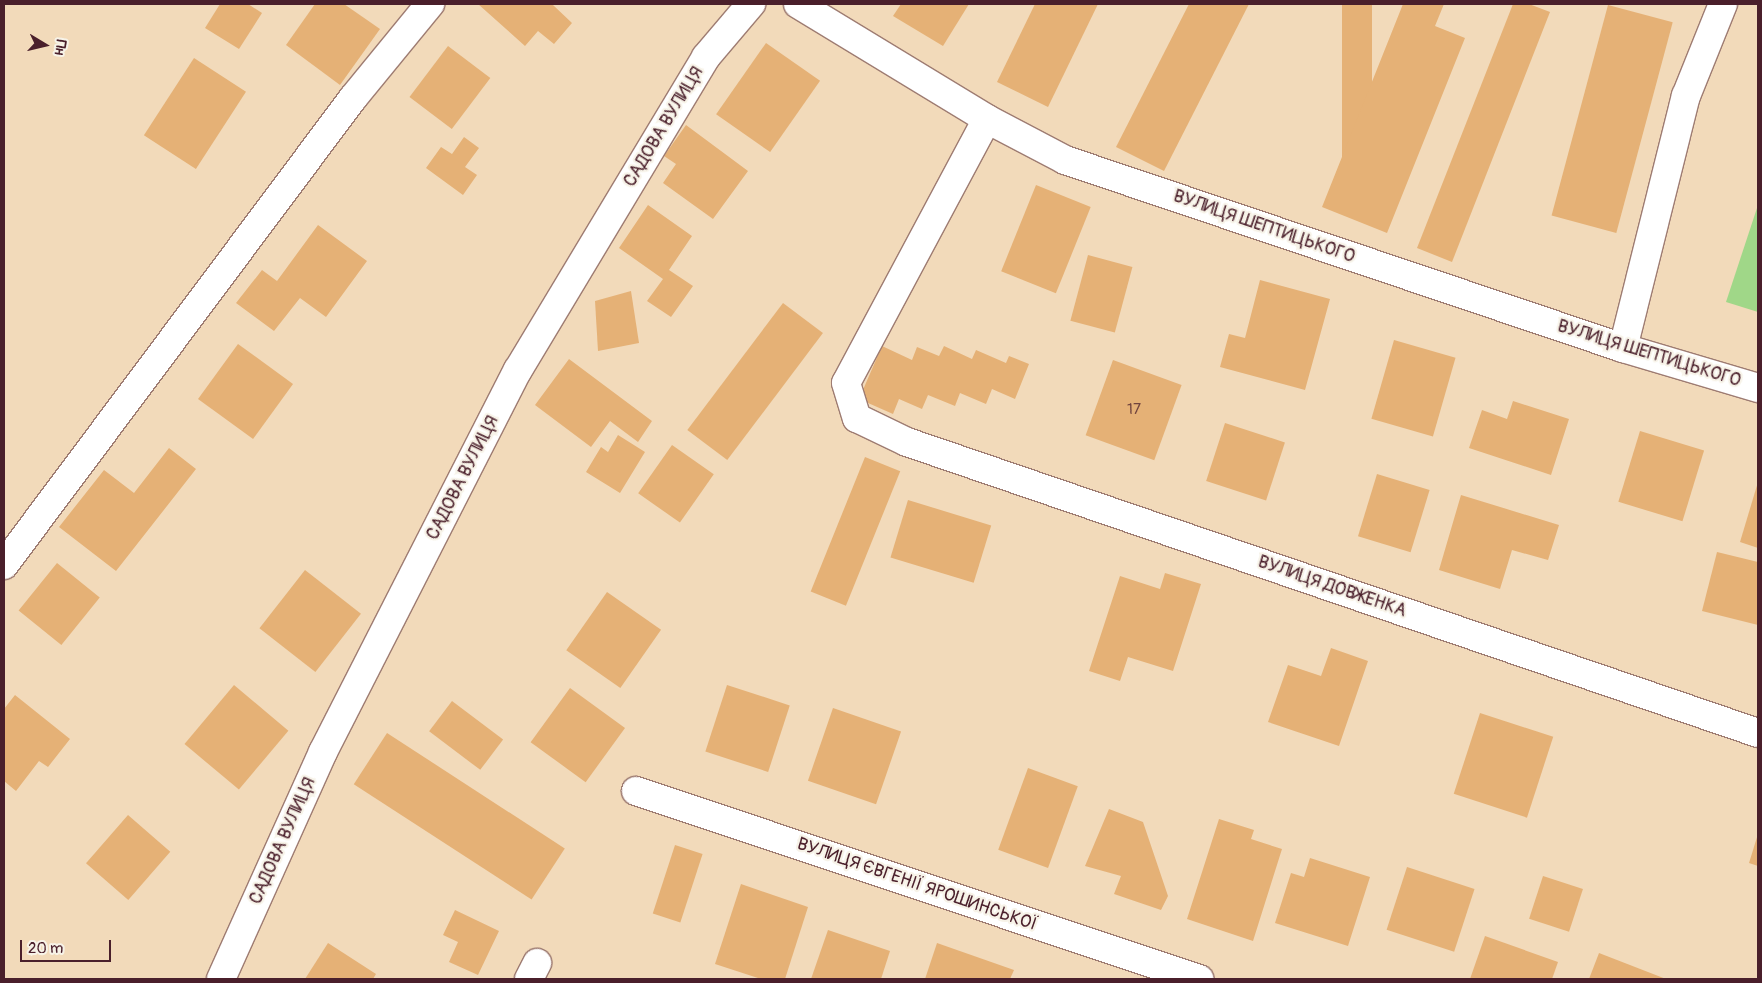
<!DOCTYPE html>
<meta charset="utf-8">
<style>
body{margin:0}
#map{position:relative;width:1762px;height:983px;overflow:hidden;background:#f2daba;font-family:Pangolin,sans-serif}
div>[style]{position:absolute}
.green>*{inset:0;background:#a0d788}
.building>*{inset:0;background:#e5b176;transform-origin:0 0}
.roads{filter:drop-shadow(1px 0 #9e7c72) drop-shadow(-1px 0 #9e7c72) drop-shadow(0 1px #9e7c72) drop-shadow(0 -1px #9e7c72)}
.minor>*{height:28px;margin:-14px;padding:0 14px;transform-origin:14px;border-radius:14px;background:#fff}
span{translate:-50% -50%;white-space:nowrap;text-align:center;line-height:1.15;-webkit-text-stroke:4.5px #f7f3e8;paint-order:stroke}
.number-label{font-size:15px;color:#71443e}
.number-label span{-webkit-text-stroke-width:0}
.street-label{font-size:18px;color:#4a1f2b}
.frame{position:absolute;inset:0;border:5px solid #4a1f2b;pointer-events:none}
.north{position:absolute;left:20px;top:20px;width:50px;height:50px;-webkit-text-stroke:4px #f7f3e8;paint-order:stroke;rotate:99deg;font-size:14px;font-weight:700;line-height:20px;text-align:center;color:#4a1f2b}
.north::after{content:'';display:block;margin:auto;width:18px;height:22px;background:#4a1f2b;clip-path:polygon(50% 0,100% 100%,50% 72%,0 100%)}
.scale{position:absolute;left:20px;top:940px;width:91px;height:22px;box-sizing:border-box;border:2px solid #4a1f2b;border-top:0;padding-left:6px;font-size:15px;line-height:18px;white-space:nowrap;color:#4a1f2b;-webkit-text-stroke:4px #f7f3e8;paint-order:stroke}
</style>
<div id="map">
<div class="green">
<i style="clip-path:polygon(1758px 205px,1758px 312px,1726px 302px)"></i>
</div>
<div class="building">
<i style="clip-path:polygon(220px 4px,248px 4px,262px 13px,239px 49px,205px 28px)"></i>
<i style="clip-path:polygon(315px 4px,344px 4px,380px 29px,340px 85px,286px 45px)"></i>
<i style="clip-path:polygon(478px 4px,555px 4px,553px 5px,572px 23px,554px 44px,538px 31px,525px 46px)"></i>
<i style="clip-path:polygon(901px 4px,969px 4px,943px 46px,893px 16px)"></i>
<i style="clip-path:polygon(1035px 4px,1098px 4px,1048px 107px,997px 82px)"></i>
<i style="clip-path:polygon(1189px 4px,1249px 4px,1164px 171px,1116px 147px)"></i>
<i style="left:1342px;top:4px;width:30px;height:203px"></i>
<i style="clip-path:polygon(1403px 4px,1444px 4px,1435px 26px,1465px 38px,1387px 233px,1322px 207px)"></i>
<i style="clip-path:polygon(1513px 4px,1529px 4px,1550px 12px,1452px 262px,1417px 248px)"></i>
<i style="left:1608px;top:5px;width:67px;height:218px;rotate:15deg"></i>
<i style="left:766px;top:43px;width:66px;height:87px;rotate:35deg"></i>
<i style="left:448px;top:46px;width:53px;height:64px;rotate:37deg"></i>
<i style="left:194px;top:58px;width:62px;height:92px;rotate:33deg"></i>
<i style="clip-path:polygon(686px 125px,748px 171px,713px 219px,663px 183px,676px 164px,664px 156px)"></i>
<i style="clip-path:polygon(464px 137px,479px 148px,465px 167px,477px 175px,463px 195px,426px 168px,441px 147px,452px 154px)"></i>
<i style="left:1036px;top:185px;width:59px;height:93px;rotate:22deg"></i>
<i style="clip-path:polygon(648px 205px,692px 236px,669px 270px,693px 286px,671px 317px,647px 301px,663px 279px,619px 248px)"></i>
<i style="clip-path:polygon(318px 225px,367px 261px,326px 317px,300px 298px,274px 331px,236px 303px,262px 270px,277px 281px)"></i>
<i style="left:1088px;top:255px;width:46px;height:68px;rotate:15deg"></i>
<i style="clip-path:polygon(1260px 280px,1330px 299px,1305px 390px,1220px 367px,1229px 334px,1245px 338px)"></i>
<i style="clip-path:polygon(631px 291px,639px 343px,598px 351px,595px 301px)"></i>
<i style="left:783px;top:303px;width:50px;height:159px;rotate:37deg"></i>
<i style="left:1394px;top:340px;width:64px;height:82px;rotate:16deg"></i>
<i style="left:238px;top:344px;width:68px;height:68px;rotate:36deg"></i>
<i style="clip-path:polygon(882px 346px,912px 360px,917px 347px,939px 356px,944px 346px,972px 359px,976px 350px,1006px 363px,1009px 356px,1029px 364px,1015px 399px,992px 389px,986px 404px,960px 393px,955px 406px,928px 395px,922px 409px,899px 399px,893px 414px,859px 399px)"></i>
<i style="clip-path:polygon(569px 359px,652px 421px,638px 442px,610px 421px,591px 447px,535px 405px)"></i>
<i style="left:1113px;top:360px;width:73px;height:80px;rotate:20deg"></i>
<i style="clip-path:polygon(1513px 401px,1569px 419px,1551px 475px,1469px 448px,1482px 410px,1507px 419px)"></i>
<i style="left:1225px;top:423px;width:63px;height:61px;rotate:18deg"></i>
<i style="left:1640px;top:431px;width:67px;height:74px;rotate:17deg"></i>
<i style="clip-path:polygon(618px 435px,645px 452px,620px 493px,586px 472px,601px 447px,608px 452px)"></i>
<i style="left:672px;top:445px;width:51px;height:59px;rotate:35deg"></i>
<i style="clip-path:polygon(169px 448px,196px 469px,116px 571px,59px 527px,104px 470px,134px 493px)"></i>
<i style="left:865px;top:457px;width:38px;height:145px;rotate:22deg"></i>
<i style="left:1377px;top:474px;width:55px;height:65px;rotate:17deg"></i>
<i style="clip-path:polygon(1758px 482px,1758px 548px,1740px 542px)"></i>
<i style="clip-path:polygon(1461px 495px,1559px 525px,1548px 560px,1512px 550px,1500px 589px,1439px 570px)"></i>
<i style="left:908px;top:500px;width:87px;height:60px;rotate:17deg"></i>
<i style="clip-path:polygon(1717px 552px,1758px 562px,1758px 625px,1702px 611px)"></i>
<i style="left:57px;top:563px;width:55px;height:61px;rotate:39deg"></i>
<i style="left:305px;top:570px;width:71px;height:74px;rotate:38deg"></i>
<i style="clip-path:polygon(1165px 573px,1201px 584px,1173px 671px,1128px 657px,1120px 681px,1089px 671px,1120px 576px,1160px 589px)"></i>
<i style="left:607px;top:592px;width:66px;height:71px;rotate:35deg"></i>
<i style="clip-path:polygon(1331px 648px,1368px 661px,1339px 746px,1268px 722px,1288px 665px,1321px 676px)"></i>
<i style="left:234px;top:685px;width:71px;height:77px;rotate:40deg"></i>
<i style="left:727px;top:685px;width:66px;height:70px;rotate:18deg"></i>
<i style="left:570px;top:688px;width:68px;height:67px;rotate:36deg"></i>
<i style="clip-path:polygon(15px 695px,70px 739px,48px 767px,39px 761px,16px 791px,4px 781px,4px 709px)"></i>
<i style="left:452px;top:701px;width:64px;height:38px;rotate:37deg"></i>
<i style="left:833px;top:708px;width:72px;height:77px;rotate:19deg"></i>
<i style="left:1480px;top:713px;width:77px;height:85px;rotate:18deg"></i>
<i style="left:387px;top:733px;width:212px;height:61px;rotate:33deg"></i>
<i style="left:1028px;top:768px;width:53px;height:87px;rotate:20deg"></i>
<i style="clip-path:polygon(1109px 809px,1143px 822px,1168px 896px,1161px 910px,1114px 894px,1121px 876px,1085px 866px)"></i>
<i style="left:128px;top:815px;width:56px;height:64px;rotate:41deg"></i>
<i style="clip-path:polygon(1219px 819px,1254px 830px,1251px 839px,1282px 849px,1253px 941px,1187px 919px)"></i>
<i style="clip-path:polygon(1758px 834px,1758px 866px,1749px 863px)"></i>
<i style="left:675px;top:845px;width:29px;height:72px;rotate:18deg"></i>
<i style="clip-path:polygon(1310px 858px,1370px 877px,1348px 946px,1275px 923px,1291px 873px,1304px 877px)"></i>
<i style="left:1407px;top:867px;width:71px;height:66px;rotate:18deg"></i>
<i style="left:1543px;top:876px;width:42px;height:45px;rotate:18deg"></i>
<i style="clip-path:polygon(741px 884px,808px 907px,785px 979px,761px 979px,715px 964px)"></i>
<i style="clip-path:polygon(455px 910px,499px 931px,478px 975px,449px 962px,458px 942px,443px 935px)"></i>
<i style="clip-path:polygon(828px 930px,890px 951px,881px 979px,811px 979px)"></i>
<i style="clip-path:polygon(1485px 936px,1558px 962px,1552px 979px,1470px 979px)"></i>
<i style="clip-path:polygon(328px 943px,376px 974px,373px 979px,305px 979px)"></i>
<i style="clip-path:polygon(937px 943px,1014px 970px,1010px 979px,925px 979px)"></i>
<i style="clip-path:polygon(1599px 953px,1666px 979px,1589px 979px)"></i>
</div>
<div class="roads">
<div class="minor">
<i style="left:798px;top:4px;width:221px;rotate:31.3deg"></i>
<i style="left:987px;top:119px;width:88px;rotate:27.7deg"></i>
<i style="left:1065px;top:160px;width:589px;rotate:18.62deg"></i>
<i style="left:1623px;top:348px;width:141px;rotate:16.5deg"></i>
<i style="left:987px;top:119px;width:299px;rotate:118.1deg"></i>
<i style="left:846px;top:383px;width:37px;rotate:73deg"></i>
<i style="left:857px;top:418px;width:55px;rotate:25.6deg"></i>
<i style="left:907px;top:442px;width:899px;rotate:18.88deg"></i>
<i style="left:1623px;top:348px;width:260px;rotate:-76deg"></i>
<i style="left:1686px;top:96px;width:99px;rotate:-68.1deg"></i>
<i style="left:4px;top:565px;width:583px;rotate:-53.23deg"></i>
<i style="left:353px;top:98px;width:122px;rotate:-50.7deg"></i>
<i style="left:636px;top:791px;width:594px;rotate:18.47deg"></i>
<i style="left:221px;top:979px;width:249px;rotate:-65.8deg"></i>
<i style="left:323px;top:752px;width:429px;rotate:-63deg"></i>
<i style="left:518px;top:370px;width:365px;rotate:-59deg"></i>
<i style="left:706px;top:57px;width:70px;rotate:-49.7deg"></i>
<i style="left:529px;top:979px;width:18px;rotate:-63deg"></i>
</div>
</div>
<div class="number-label">
<span style="left:1134px;top:410px">17</span>
</div>
<div class="street-label">
<span style="left:664px;top:127px;rotate:-59deg">САДОВА ВУЛИЦЯ</span>
<span style="left:1264px;top:227px;rotate:19deg">ВУЛИЦЯ ШЕПТИЦЬКОГО</span>
<span style="left:1649px;top:354px;rotate:17deg">ВУЛИЦЯ ШЕПТИЦЬКОГО</span>
<span style="left:463px;top:478px;rotate:-63deg">САДОВА ВУЛИЦЯ</span>
<span style="left:1332px;top:587px;rotate:19deg">ВУЛИЦЯ ДОВЖЕНКА</span>
<span style="left:283px;top:841px;rotate:-66deg">САДОВА ВУЛИЦЯ</span>
<span style="left:917px;top:885px;rotate:19deg">ВУЛИЦЯ ЄВГЕНІЇ ЯРОШИНСЬКОЇ</span>
</div>
<div class="frame"></div>
<div class="north">Пн</div>
<div class="scale">20 m</div>
</div>
